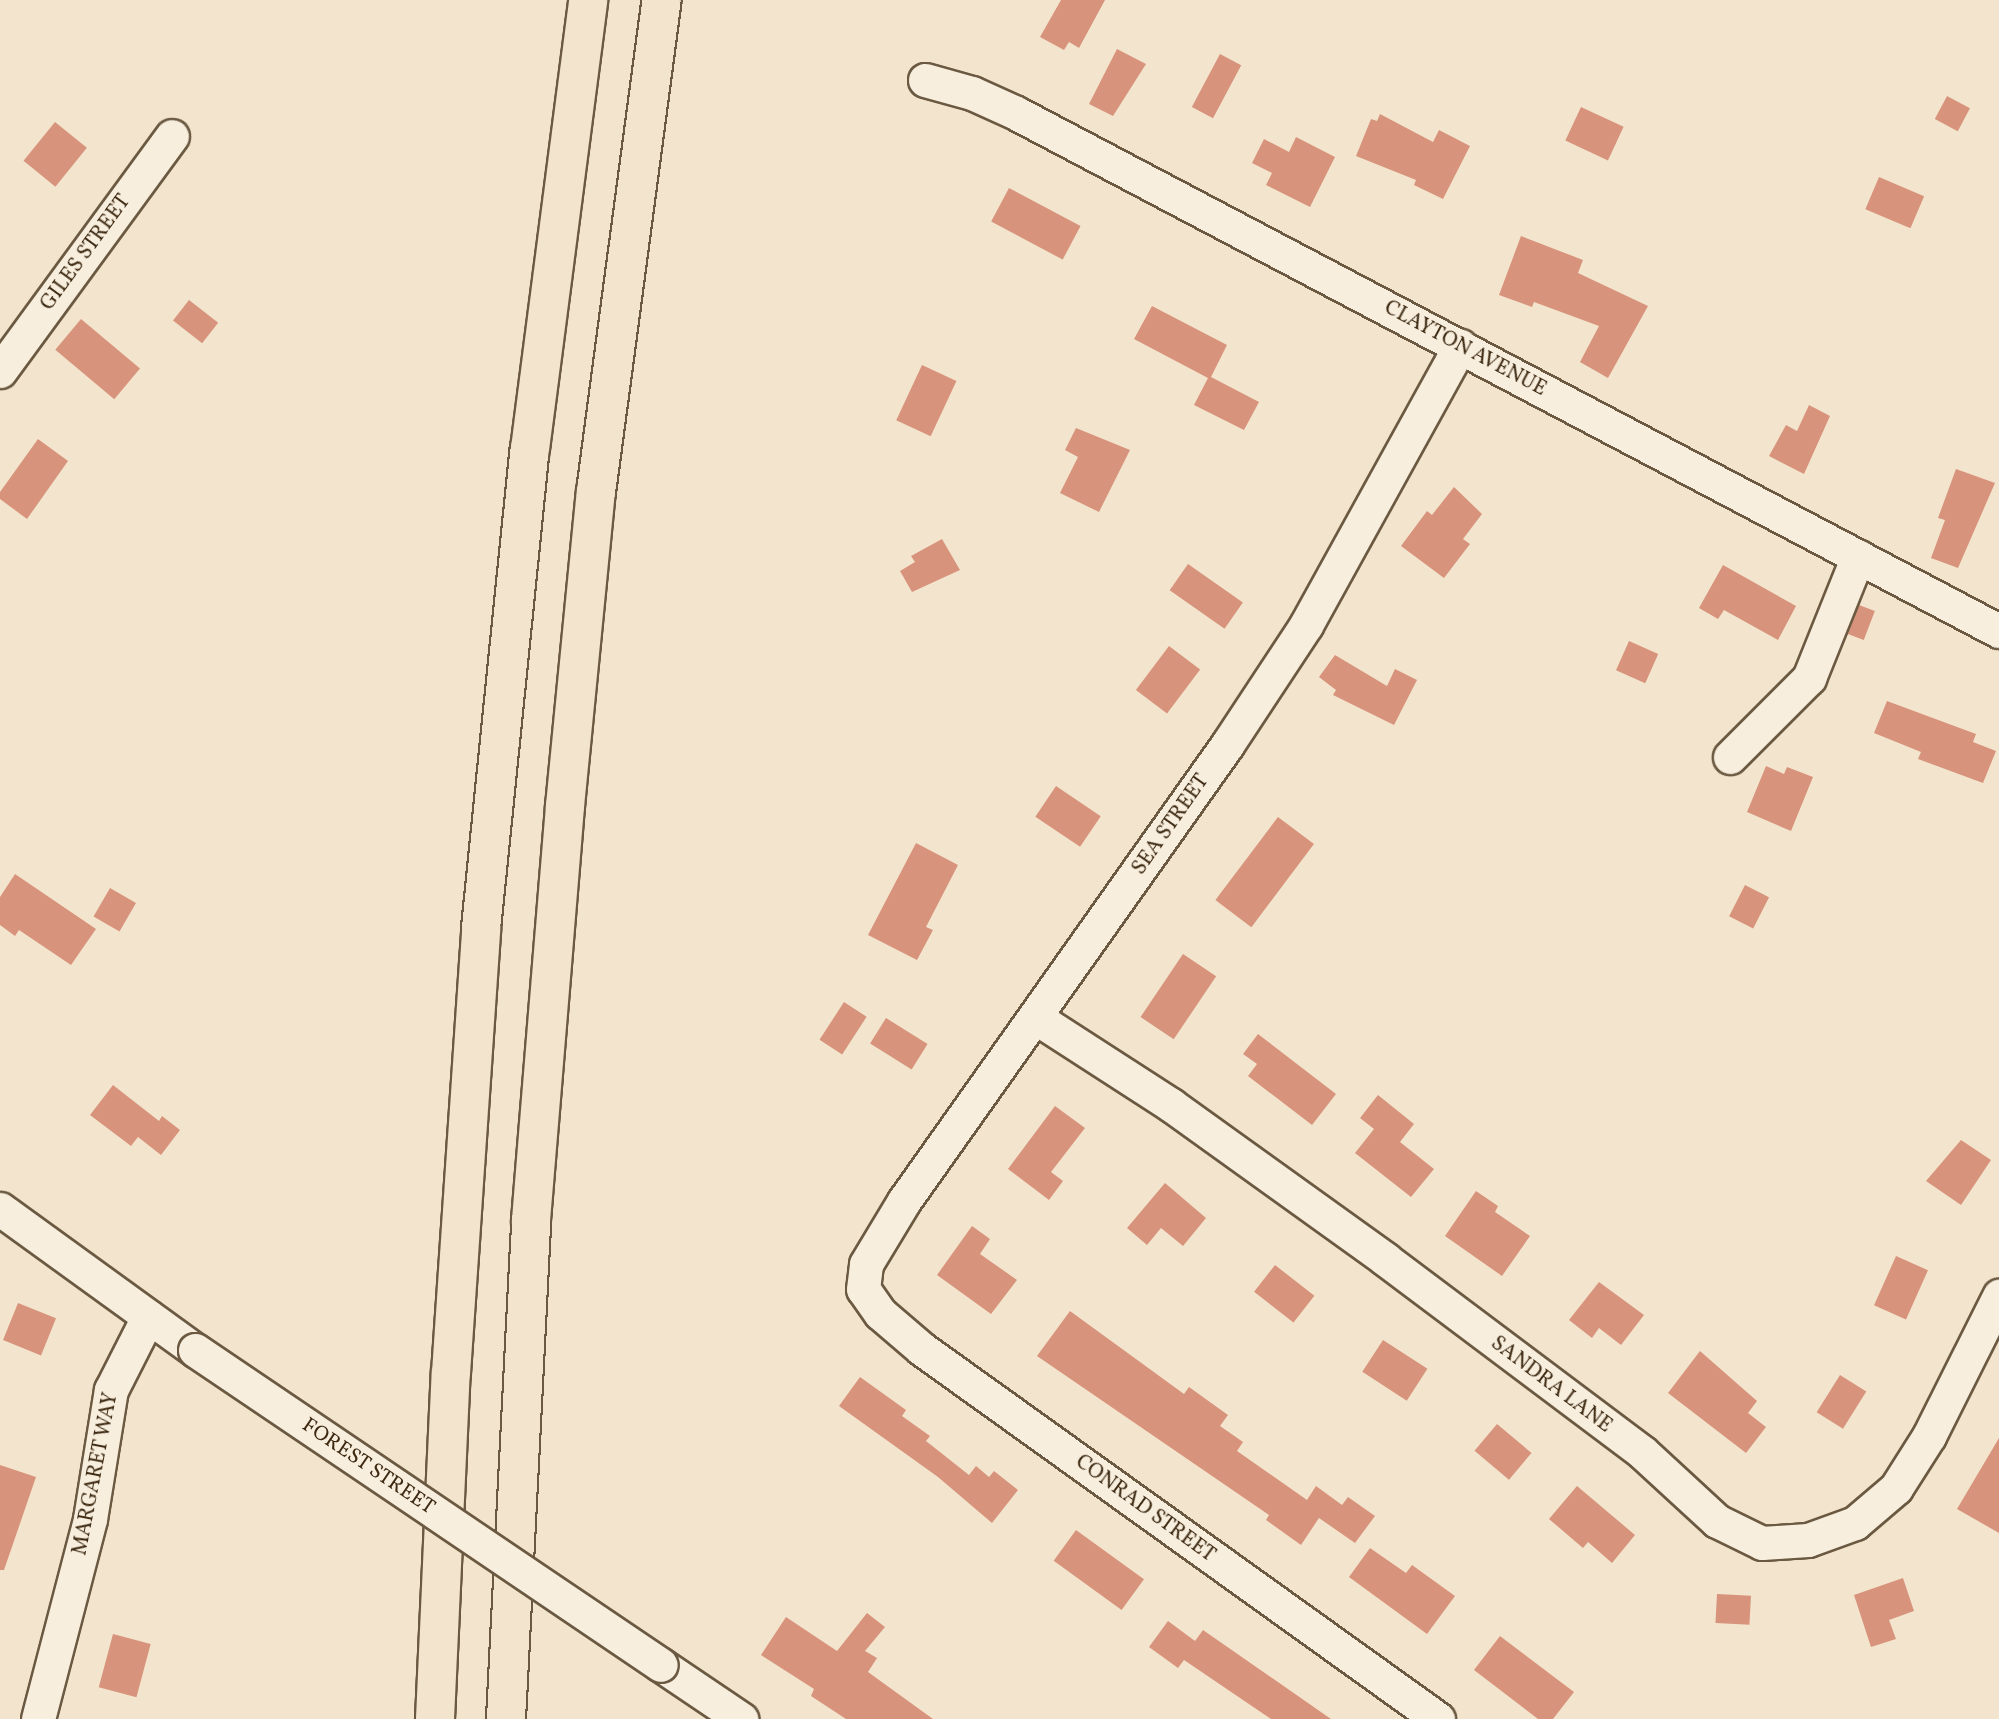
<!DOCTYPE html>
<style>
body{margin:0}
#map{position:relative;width:1999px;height:1719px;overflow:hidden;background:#f3e5cd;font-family:Vollkorn,serif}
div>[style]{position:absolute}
.building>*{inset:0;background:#d8937c;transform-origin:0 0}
.roads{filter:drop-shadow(2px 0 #6b5941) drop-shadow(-2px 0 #6b5941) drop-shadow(0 2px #6b5941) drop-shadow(0 -2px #6b5941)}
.minor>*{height:33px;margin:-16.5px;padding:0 16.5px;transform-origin:16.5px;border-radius:16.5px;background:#f7eede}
.highway>*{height:38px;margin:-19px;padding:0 19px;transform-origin:19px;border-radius:19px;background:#f3e5cd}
.bridges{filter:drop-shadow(2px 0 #6b5941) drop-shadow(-2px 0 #6b5941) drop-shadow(0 2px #6b5941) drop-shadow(0 -2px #6b5941)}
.minor-bridge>*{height:33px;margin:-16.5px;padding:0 16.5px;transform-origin:16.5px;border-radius:16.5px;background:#f7eede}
span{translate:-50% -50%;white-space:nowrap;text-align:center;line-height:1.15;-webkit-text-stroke:5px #f7eede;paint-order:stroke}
.street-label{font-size:21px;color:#3e2a12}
</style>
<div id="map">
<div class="building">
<i style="clip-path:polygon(1061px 0,1105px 0,1079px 48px,1069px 42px,1064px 50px,1040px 37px)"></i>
<i style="clip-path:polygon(1117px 49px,1146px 64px,1113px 116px,1089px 104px)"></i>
<i style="left:1220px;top:54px;width:24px;height:60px;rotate:28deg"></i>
<i style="left:1947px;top:96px;width:26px;height:26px;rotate:28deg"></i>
<i style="left:1581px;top:107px;width:47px;height:37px;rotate:25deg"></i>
<i style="clip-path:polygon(1380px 114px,1433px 142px,1439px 130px,1470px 146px,1443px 199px,1414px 185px,1416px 180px,1356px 156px,1371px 119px,1377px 121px)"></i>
<i style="left:55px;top:122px;width:41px;height:50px;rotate:39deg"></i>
<i style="clip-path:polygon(1296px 137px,1335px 157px,1310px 207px,1266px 185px,1272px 173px,1252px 163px,1264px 139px,1289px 152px)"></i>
<i style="left:1879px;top:177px;width:49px;height:35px;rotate:23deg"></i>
<i style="left:1009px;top:188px;width:81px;height:38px;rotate:28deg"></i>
<i style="clip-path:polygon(1521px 236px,1583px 260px,1578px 273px,1648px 306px,1608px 378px,1580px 362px,1599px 326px,1534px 302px,1532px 307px,1499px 295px)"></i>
<i style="left:189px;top:300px;width:37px;height:26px;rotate:38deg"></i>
<i style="clip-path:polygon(1152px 306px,1227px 345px,1211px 377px,1259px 402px,1244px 430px,1194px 405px,1208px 378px,1134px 339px)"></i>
<i style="left:81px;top:319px;width:77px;height:40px;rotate:40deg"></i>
<i style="left:922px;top:365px;width:38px;height:61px;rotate:25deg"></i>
<i style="clip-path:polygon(1809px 405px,1830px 416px,1804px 474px,1769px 456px,1786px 425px,1797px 431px)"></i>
<i style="clip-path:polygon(1076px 428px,1130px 450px,1099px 512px,1060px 493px,1078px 457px,1065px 450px)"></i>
<i style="clip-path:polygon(38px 439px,68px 461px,27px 519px,0 499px,0 492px)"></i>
<i style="clip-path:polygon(1956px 469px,1995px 483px,1958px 568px,1931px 558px,1945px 520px,1938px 518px)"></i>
<i style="clip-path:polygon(1454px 487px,1482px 514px,1463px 539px,1470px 544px,1444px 578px,1401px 546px,1427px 511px,1432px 515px)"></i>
<i style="clip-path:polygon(942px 539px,960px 570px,912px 592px,900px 571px,915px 562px,911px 556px)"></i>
<i style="left:1188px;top:564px;width:67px;height:32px;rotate:35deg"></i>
<i style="clip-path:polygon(1723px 565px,1796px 606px,1778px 640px,1724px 610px,1718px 619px,1699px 608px)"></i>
<i style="left:1859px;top:605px;width:17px;height:31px;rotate:21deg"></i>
<i style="left:1629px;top:641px;width:32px;height:32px;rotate:24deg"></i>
<i style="left:1169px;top:646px;width:39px;height:55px;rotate:37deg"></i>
<i style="clip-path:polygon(1335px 655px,1387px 686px,1395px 669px,1417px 680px,1394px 725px,1333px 695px,1336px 690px,1319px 677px)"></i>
<i style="clip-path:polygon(1887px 701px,1976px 734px,1973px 742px,1996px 751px,1983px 783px,1918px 759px,1921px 752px,1874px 733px)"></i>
<i style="clip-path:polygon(1766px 766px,1784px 774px,1787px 767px,1813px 777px,1791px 831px,1747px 812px)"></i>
<i style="left:1056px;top:786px;width:54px;height:37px;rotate:34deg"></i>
<i style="left:1278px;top:817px;width:45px;height:104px;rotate:37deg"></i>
<i style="clip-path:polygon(916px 843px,958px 865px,926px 927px,933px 930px,917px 960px,868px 935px)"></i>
<i style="clip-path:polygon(15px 874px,96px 929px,71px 965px,19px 930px,15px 936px,0 925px,0 897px)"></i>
<i style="left:1745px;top:885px;width:27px;height:35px;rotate:27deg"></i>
<i style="left:110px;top:888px;width:30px;height:33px;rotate:30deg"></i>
<i style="left:1183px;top:954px;width:40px;height:76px;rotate:34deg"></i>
<i style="left:844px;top:1002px;width:27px;height:45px;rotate:33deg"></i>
<i style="left:886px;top:1018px;width:49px;height:30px;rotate:32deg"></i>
<i style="clip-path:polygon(1258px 1034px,1336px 1094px,1312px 1125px,1248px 1076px,1257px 1064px,1243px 1054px)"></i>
<i style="clip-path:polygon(113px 1085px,159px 1121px,162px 1116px,180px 1130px,161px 1155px,138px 1137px,131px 1146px,90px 1115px)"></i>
<i style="clip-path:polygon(1378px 1095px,1414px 1124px,1400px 1142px,1434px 1169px,1411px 1197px,1355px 1153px,1374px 1129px,1360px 1118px)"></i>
<i style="clip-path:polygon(1055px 1106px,1085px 1128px,1051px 1172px,1063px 1181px,1049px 1200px,1008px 1169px)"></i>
<i style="clip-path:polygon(1961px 1140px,1991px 1160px,1961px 1205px,1926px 1181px)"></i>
<i style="clip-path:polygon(1165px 1183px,1206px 1218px,1183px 1246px,1161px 1228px,1147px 1245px,1127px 1228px)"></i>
<i style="clip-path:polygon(1476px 1191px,1498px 1206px,1495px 1212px,1530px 1236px,1502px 1276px,1445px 1236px)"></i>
<i style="clip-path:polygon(972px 1226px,990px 1239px,980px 1254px,1017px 1280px,991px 1314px,937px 1275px)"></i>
<i style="left:1896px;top:1256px;width:35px;height:54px;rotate:24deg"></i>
<i style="left:1275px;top:1265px;width:50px;height:34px;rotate:38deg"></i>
<i style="clip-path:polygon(1599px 1282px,1644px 1315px,1621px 1345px,1599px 1328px,1592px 1338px,1569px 1320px)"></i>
<i style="left:18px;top:1303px;width:41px;height:40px;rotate:22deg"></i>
<i style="clip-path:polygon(1070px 1311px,1184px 1394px,1189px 1387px,1228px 1415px,1220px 1426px,1243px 1442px,1237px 1451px,1307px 1500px,1316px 1486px,1342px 1505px,1348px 1497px,1375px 1516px,1355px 1543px,1319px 1518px,1301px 1545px,1266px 1520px,1269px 1515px,1037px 1356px)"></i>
<i style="left:1383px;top:1340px;width:53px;height:38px;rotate:33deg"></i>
<i style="clip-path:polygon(1700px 1351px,1757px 1401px,1748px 1413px,1766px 1427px,1746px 1453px,1668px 1393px)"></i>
<i style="left:1840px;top:1375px;width:31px;height:44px;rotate:32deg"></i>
<i style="clip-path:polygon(860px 1377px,906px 1410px,902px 1416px,930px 1436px,926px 1441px,969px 1475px,976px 1466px,989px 1477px,994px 1471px,1018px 1490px,992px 1523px,938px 1477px,839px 1406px)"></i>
<i style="left:1497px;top:1424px;width:45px;height:35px;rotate:40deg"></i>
<i style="clip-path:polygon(1999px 1438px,1999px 1533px,1957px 1509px)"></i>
<i style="clip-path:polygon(0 1465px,36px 1477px,4px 1570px,0 1570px)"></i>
<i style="clip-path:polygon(1577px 1486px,1635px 1535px,1612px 1563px,1588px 1542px,1583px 1548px,1549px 1519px)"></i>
<i style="left:1076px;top:1530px;width:84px;height:38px;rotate:36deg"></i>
<i style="clip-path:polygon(1370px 1548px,1406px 1573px,1412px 1565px,1455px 1596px,1427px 1634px,1349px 1577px)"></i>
<i style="clip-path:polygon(1903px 1578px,1914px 1611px,1889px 1620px,1896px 1639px,1871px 1647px,1854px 1595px)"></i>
<i style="left:1717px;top:1594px;width:34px;height:29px;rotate:3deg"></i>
<i style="clip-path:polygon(867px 1613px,885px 1627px,865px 1651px,877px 1658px,868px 1672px,933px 1719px,846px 1719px,811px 1696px,814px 1689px,761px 1655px,786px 1617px,837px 1651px)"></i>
<i style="clip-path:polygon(1168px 1621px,1195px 1641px,1203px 1630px,1331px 1719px,1271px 1719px,1184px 1660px,1178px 1668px,1149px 1647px)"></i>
<i style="left:113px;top:1634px;width:39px;height:55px;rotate:15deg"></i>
<i style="clip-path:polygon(1500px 1636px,1574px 1692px,1553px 1719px,1538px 1719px,1474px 1670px)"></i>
</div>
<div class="roads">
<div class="minor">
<i style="left:925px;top:80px;width:49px;rotate:15.5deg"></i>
<i style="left:972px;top:93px;width:48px;rotate:24.4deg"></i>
<i style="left:1016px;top:113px;width:1111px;rotate:27.79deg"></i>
<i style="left:0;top:371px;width:291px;rotate:-53.8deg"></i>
<i style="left:1730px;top:757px;width:112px;rotate:-45deg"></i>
<i style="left:1809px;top:678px;width:131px;rotate:-68.1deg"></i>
<i style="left:1035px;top:1017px;width:162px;rotate:32.9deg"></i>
<i style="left:1171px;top:1105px;width:264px;rotate:35.7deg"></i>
<i style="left:1385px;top:1259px;width:321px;rotate:36.9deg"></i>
<i style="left:1642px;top:1452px;width:102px;rotate:42.6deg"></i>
<i style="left:1717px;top:1521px;width:50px;rotate:26.1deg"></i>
<i style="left:1762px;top:1543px;width:46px;rotate:-3.7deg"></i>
<i style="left:1808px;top:1540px;width:50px;rotate:-19.9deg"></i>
<i style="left:1855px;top:1523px;width:54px;rotate:-40.5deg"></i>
<i style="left:1896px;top:1488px;width:62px;rotate:-57.6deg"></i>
<i style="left:1929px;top:1436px;width:157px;rotate:-63.4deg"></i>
<i style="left:0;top:1209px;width:241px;rotate:35.9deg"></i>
<i style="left:661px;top:1665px;width:97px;rotate:34deg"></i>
<i style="left:38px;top:1719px;width:207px;rotate:-75.4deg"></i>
<i style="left:90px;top:1519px;width:131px;rotate:-80.8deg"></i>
<i style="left:111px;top:1390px;width:82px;rotate:-63.1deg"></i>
<i style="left:1438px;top:1719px;width:635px;rotate:-144.36deg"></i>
<i style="left:922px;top:1349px;width:55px;rotate:-139.4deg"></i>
<i style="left:880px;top:1313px;width:29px;rotate:-125deg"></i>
<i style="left:863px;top:1289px;width:25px;rotate:-83deg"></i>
<i style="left:866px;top:1264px;width:74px;rotate:-58.9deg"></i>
<i style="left:904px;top:1201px;width:559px;rotate:-54.69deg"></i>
<i style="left:1227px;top:745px;width:144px;rotate:-56.6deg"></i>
<i style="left:1306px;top:625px;width:319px;rotate:-61.1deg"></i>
</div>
<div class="highway">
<i style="left:435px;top:1719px;width:346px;rotate:-87.4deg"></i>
<i style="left:451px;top:1373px;width:446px;rotate:-86.1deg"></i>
<i style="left:481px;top:928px;width:481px;rotate:-84.2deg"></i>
<i style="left:530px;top:449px;width:453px;rotate:-82.6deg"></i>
<i style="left:506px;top:1719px;width:500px;rotate:-87.1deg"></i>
<i style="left:531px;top:1220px;width:415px;rotate:-85.3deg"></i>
<i style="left:565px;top:806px;width:316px;rotate:-84.4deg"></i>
<i style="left:596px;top:492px;width:496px;rotate:-82.4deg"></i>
</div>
</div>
<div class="bridges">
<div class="minor-bridge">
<i style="left:195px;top:1350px;width:562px;rotate:34.06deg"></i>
</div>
</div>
<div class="street-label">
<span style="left:86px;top:253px;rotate:-54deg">GILES STREET</span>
<span style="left:1465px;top:349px;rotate:28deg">CLAYTON AVENUE</span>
<span style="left:1171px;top:825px;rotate:-55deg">SEA STREET</span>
<span style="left:1551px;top:1385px;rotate:37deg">SANDRA LANE</span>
<span style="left:368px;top:1467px;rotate:34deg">FOREST STREET</span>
<span style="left:96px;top:1474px;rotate:-79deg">MARGARET WAY</span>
<span style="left:1145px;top:1509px;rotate:36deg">CONRAD STREET</span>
</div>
</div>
